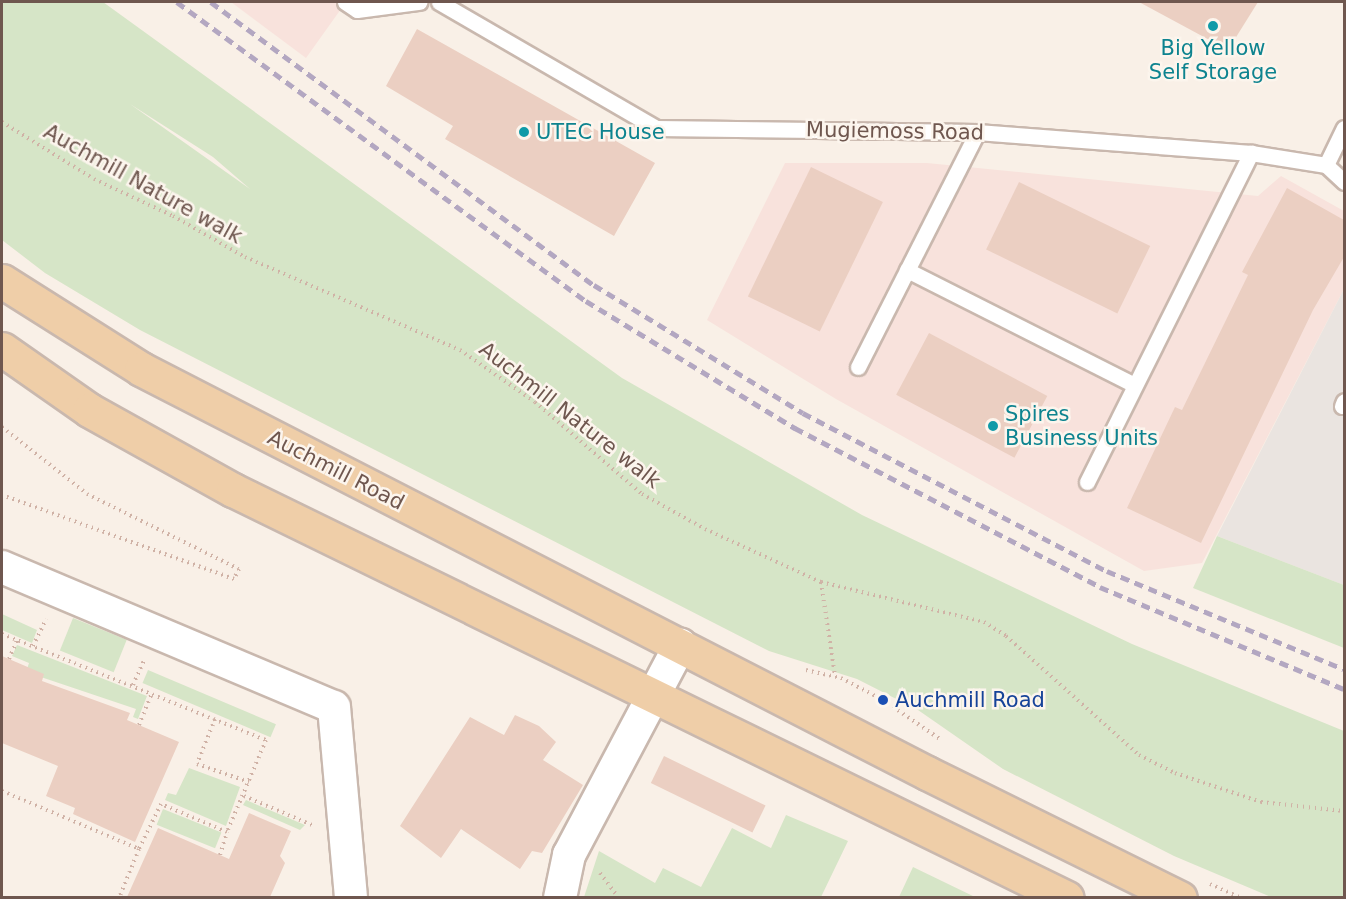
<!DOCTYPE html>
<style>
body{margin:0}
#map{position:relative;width:1346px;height:899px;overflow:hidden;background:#f9f0e7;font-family:"DejaVu Sans",sans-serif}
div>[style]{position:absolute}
.commercial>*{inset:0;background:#f8e2dc}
.industrial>*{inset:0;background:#eae4e0}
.green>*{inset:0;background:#d6e5c7;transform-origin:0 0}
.building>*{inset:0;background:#ebcfc2;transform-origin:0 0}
.path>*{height:4px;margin-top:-2px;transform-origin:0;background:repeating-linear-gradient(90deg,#d0b2a6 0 1.5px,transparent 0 6px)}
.roads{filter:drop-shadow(2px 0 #c9b8ae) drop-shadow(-2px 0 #c9b8ae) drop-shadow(0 2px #c9b8ae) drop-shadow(0 -2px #c9b8ae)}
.service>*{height:15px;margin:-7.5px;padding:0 7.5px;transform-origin:7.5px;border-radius:7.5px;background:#fff}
.minor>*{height:32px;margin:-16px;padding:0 16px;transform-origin:16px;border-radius:16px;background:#fff}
.primary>*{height:33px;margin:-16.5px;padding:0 16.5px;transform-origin:16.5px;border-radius:16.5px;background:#efcea8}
.rail>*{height:4.5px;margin-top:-2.25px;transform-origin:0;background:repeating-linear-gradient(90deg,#b3a7c1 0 9px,transparent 0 15px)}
.dots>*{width:16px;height:16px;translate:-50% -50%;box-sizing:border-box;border:3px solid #fcf5ed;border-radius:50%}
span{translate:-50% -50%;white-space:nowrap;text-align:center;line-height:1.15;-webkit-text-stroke:5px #fcf5ed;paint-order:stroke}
.culture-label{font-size:21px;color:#0d838f}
.left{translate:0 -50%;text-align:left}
.street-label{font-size:21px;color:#6f574f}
.transit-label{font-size:21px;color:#164399}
.frame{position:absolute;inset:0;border:3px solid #6f574f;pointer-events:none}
</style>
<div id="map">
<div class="commercial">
<i style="clip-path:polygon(231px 2px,346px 2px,306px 58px)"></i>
<i style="clip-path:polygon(785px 163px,927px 163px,1258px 196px,1281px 176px,1344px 211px,1344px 289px,1202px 563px,1144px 571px,836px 399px,707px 320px)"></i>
</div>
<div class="industrial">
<i style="clip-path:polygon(1344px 289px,1344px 585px,1217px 536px)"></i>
</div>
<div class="green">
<i style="clip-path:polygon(evenodd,2px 2px,103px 2px,622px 378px,862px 515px,1132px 644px,1344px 731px,1344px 897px,1271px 897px,1174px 856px,1003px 769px,918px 710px,857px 679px,769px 651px,140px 330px,45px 273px,2px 240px,2px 2px,130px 104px,213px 157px,250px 189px,130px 104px)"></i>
<i style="clip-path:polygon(1217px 536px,1344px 585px,1344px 648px,1193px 588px)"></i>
<i style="clip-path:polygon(2px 614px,37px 630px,32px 643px,2px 630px)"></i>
<i style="left:73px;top:618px;width:58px;height:35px;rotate:22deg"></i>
<i style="clip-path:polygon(17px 645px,147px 696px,138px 719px,133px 717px,136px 709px,26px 672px,29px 663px,12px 656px)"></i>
<i style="left:148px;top:670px;width:139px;height:14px;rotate:23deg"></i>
<i style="clip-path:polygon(189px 768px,240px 787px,226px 826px,165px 800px,168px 793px,176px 795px)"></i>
<i style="clip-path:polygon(246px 800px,305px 825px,300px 830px,243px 805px)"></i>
<i style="left:163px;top:809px;width:63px;height:17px;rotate:22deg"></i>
<i style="clip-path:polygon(786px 815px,848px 841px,821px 897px,584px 897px,599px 851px,655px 883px,663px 868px,701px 887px,732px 828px,771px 848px)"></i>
<i style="clip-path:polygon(913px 867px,975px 897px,899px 897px)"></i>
</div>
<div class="building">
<i style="clip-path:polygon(1139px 2px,1258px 2px,1228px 50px)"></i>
<i style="clip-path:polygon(417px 29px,655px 163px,614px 236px,445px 139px,453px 126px,386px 86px)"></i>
<i style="left:811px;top:167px;width:80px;height:144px;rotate:26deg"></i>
<i style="left:1019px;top:182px;width:146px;height:75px;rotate:26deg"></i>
<i style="clip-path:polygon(1287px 188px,1344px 220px,1344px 257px,1313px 310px,1201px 543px,1127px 508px,1175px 407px,1182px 410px,1248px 275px,1242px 272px)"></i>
<i style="left:929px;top:333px;width:134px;height:70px;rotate:28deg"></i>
<i style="clip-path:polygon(2px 656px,44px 674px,42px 681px,130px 713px,127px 720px,179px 742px,135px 842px,73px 814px,75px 808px,46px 796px,58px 766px,2px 743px)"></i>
<i style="clip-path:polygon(515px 715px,539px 726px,556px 742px,543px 760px,583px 785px,542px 853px,532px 851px,520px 869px,461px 829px,441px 858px,400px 826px,470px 717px,504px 735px)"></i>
<i style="left:664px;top:756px;width:113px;height:30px;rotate:26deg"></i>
<i style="clip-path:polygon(249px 813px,291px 831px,280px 856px,285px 863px,270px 897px,127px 897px,158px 828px,229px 859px)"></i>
</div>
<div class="path">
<i style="left:2px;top:122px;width:108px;rotate:31.8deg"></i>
<i style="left:94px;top:179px;width:87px;rotate:25.1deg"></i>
<i style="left:173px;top:216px;width:83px;rotate:29.7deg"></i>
<i style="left:245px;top:257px;width:234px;rotate:23.4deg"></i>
<i style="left:460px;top:350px;width:91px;rotate:34.7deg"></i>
<i style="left:535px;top:402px;width:141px;rotate:40.7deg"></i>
<i style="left:642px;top:494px;width:72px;rotate:29.1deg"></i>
<i style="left:705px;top:529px;width:128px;rotate:24.6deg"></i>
<i style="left:821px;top:582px;width:168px;rotate:13.8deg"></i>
<i style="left:984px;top:622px;width:26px;rotate:32deg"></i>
<i style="left:1006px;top:636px;width:178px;rotate:41.8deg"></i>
<i style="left:1139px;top:755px;width:40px;rotate:26.6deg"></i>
<i style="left:1175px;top:773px;width:91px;rotate:18.6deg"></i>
<i style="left:1261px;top:802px;width:83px;rotate:6.2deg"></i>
<i style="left:2px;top:427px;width:108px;rotate:38.2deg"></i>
<i style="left:87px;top:494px;width:169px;rotate:26.3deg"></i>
<i style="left:239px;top:569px;width:11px;rotate:117deg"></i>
<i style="left:234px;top:579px;width:247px;rotate:-160.1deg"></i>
<i style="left:821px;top:582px;width:95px;rotate:81.5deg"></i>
<i style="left:2px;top:634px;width:284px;rotate:21.9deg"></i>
<i style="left:266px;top:740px;width:100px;rotate:113deg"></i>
<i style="left:227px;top:832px;width:72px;rotate:-157deg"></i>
<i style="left:161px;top:804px;width:50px;rotate:116.1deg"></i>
<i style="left:33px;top:646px;width:30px;rotate:-64deg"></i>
<i style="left:9px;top:659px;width:21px;rotate:-67deg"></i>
<i style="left:806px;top:670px;width:36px;rotate:13deg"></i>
<i style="left:841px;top:678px;width:47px;rotate:27.6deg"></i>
<i style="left:883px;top:700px;width:69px;rotate:34.4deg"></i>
<i style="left:133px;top:685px;width:27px;rotate:-66deg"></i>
<i style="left:215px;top:719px;width:48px;rotate:111.8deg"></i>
<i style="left:197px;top:764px;width:55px;rotate:19.1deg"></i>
<i style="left:139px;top:725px;width:35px;rotate:-68deg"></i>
<i style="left:2px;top:791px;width:149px;rotate:22.9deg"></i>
<i style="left:139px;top:849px;width:53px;rotate:112.2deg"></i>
<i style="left:244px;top:796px;width:74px;rotate:23.1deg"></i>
<i style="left:220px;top:855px;width:24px;rotate:-73deg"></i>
<i style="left:600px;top:873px;width:31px;rotate:53deg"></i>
<i style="left:1210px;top:884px;width:35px;rotate:24deg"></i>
</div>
<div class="roads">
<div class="service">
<i style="left:345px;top:2px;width:14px;rotate:34deg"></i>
<i style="left:357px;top:10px;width:63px;rotate:-7.4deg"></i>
<i style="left:439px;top:2px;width:251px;rotate:30.1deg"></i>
<i style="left:656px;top:128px;width:321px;rotate:0.7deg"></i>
<i style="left:977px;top:132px;width:275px;rotate:4.4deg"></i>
<i style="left:1251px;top:153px;width:76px;rotate:9.1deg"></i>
<i style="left:1326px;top:165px;width:41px;rotate:-64.1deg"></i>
<i style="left:1326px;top:165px;width:25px;rotate:43deg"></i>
<i style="left:907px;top:270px;width:255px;rotate:26.8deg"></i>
<i style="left:858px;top:367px;width:263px;rotate:-63.1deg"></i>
<i style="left:1342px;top:406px;width:5px;rotate:-68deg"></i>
<i style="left:1087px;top:482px;width:368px;rotate:-63.5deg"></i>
</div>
<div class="minor">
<i style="left:2px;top:567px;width:360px;rotate:22.9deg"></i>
<i style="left:334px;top:707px;width:192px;rotate:84.9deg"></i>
<i style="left:560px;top:898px;width:44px;rotate:-78.2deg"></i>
<i style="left:569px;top:855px;width:238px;rotate:-62.1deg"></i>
</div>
<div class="primary">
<i style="left:2px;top:281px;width:165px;rotate:32.3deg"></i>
<i style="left:141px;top:369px;width:884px;rotate:27.2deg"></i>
<i style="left:927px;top:773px;width:282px;rotate:26.3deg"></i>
<i style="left:2px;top:349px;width:106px;rotate:35deg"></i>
<i style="left:89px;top:410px;width:165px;rotate:29.1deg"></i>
<i style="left:233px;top:490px;width:928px;rotate:26.07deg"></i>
</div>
</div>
<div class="rail">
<i style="left:177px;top:2px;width:507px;rotate:36.17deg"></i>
<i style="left:586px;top:301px;width:245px;rotate:31.3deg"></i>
<i style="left:795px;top:428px;width:344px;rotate:27.5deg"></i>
<i style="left:1100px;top:587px;width:264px;rotate:22.7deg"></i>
<i style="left:211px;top:2px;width:476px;rotate:36.5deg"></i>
<i style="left:594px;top:285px;width:245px;rotate:31.5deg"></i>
<i style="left:803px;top:413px;width:343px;rotate:27.5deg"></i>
<i style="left:1107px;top:571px;width:256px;rotate:22.5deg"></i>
</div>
<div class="dots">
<i style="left:1213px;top:26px;background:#0f9aa8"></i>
<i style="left:524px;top:132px;background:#0f9aa8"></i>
<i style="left:993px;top:426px;background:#0f9aa8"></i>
<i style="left:883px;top:700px;background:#1a4fb4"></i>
</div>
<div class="culture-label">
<span style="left:1213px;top:60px">Big Yellow<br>Self Storage</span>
<span class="left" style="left:536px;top:132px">UTEC House</span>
<span class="left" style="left:1005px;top:426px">Spires<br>Business Units</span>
</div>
<div class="street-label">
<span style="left:895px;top:131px;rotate:1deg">Mugiemoss Road</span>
<span style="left:143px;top:184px;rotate:29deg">Auchmill Nature walk</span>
<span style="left:570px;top:415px;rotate:38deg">Auchmill Nature walk</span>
<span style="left:336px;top:470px;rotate:27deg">Auchmill Road</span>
</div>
<div class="transit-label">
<span class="left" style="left:895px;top:700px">Auchmill Road</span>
</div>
<div class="frame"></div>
</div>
